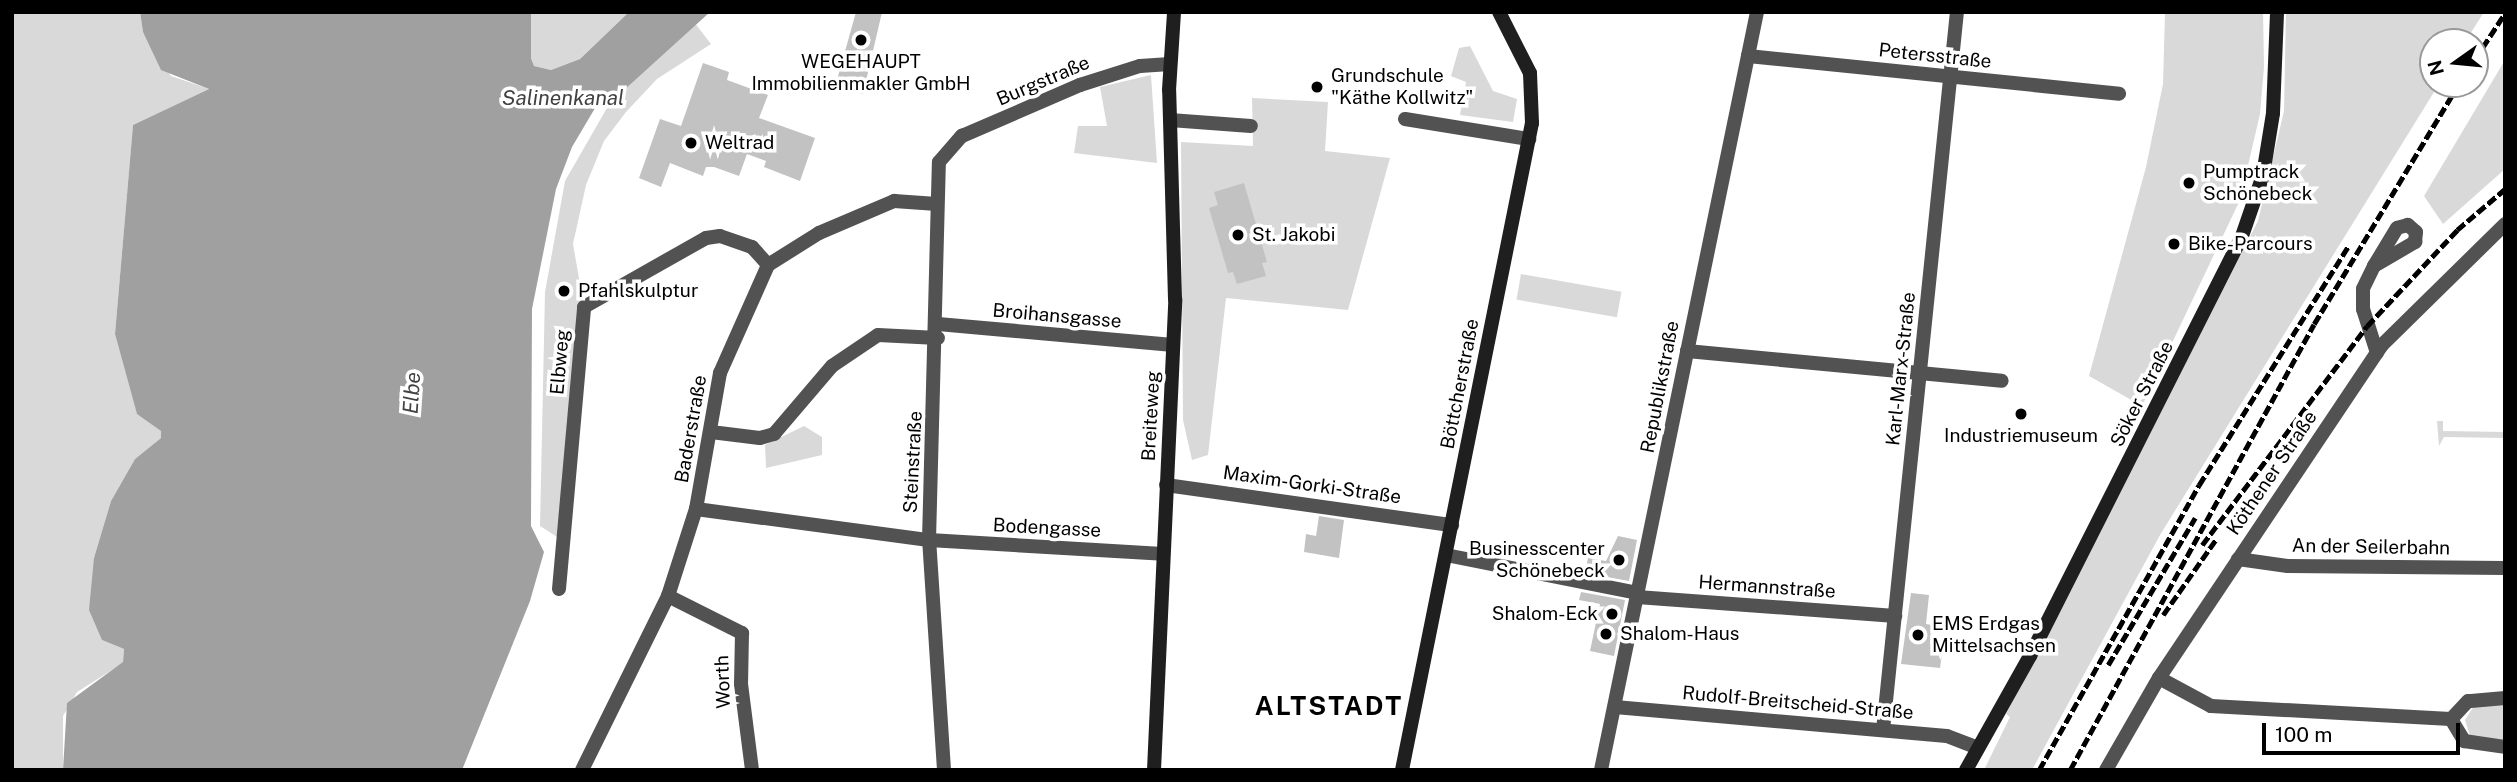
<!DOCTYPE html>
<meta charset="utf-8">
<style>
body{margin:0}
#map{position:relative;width:2517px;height:782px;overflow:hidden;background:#fff;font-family:"Public Sans",sans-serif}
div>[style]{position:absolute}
.green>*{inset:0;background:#d9d9d9;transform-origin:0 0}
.water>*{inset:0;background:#a0a0a0}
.building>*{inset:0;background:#c2c2c2}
.street>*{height:14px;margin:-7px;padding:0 7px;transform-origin:7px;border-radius:7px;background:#525252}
.secondary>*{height:14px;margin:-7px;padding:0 7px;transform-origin:7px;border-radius:7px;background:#1f1f1f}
.rail>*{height:4.5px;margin-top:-2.25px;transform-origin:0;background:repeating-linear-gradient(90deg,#000 0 10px,transparent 0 13.5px)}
.dots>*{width:19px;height:19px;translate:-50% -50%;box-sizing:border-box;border:4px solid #fff;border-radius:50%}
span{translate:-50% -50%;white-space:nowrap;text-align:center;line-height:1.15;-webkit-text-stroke:7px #fff;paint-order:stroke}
.street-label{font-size:19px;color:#000}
.poi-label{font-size:19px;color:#000}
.left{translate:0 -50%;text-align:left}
.right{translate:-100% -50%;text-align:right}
.water-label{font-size:21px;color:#414141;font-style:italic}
.district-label{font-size:26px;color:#000;font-weight:700;letter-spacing:2px}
.frame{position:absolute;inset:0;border:14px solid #000;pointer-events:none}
.north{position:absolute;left:2419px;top:28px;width:70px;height:70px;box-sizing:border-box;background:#fff;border:2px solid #999;border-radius:50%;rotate:255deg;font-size:19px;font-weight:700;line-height:28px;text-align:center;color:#000}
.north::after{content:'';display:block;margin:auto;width:24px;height:32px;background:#000;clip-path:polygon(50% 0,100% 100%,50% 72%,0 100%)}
.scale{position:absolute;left:2262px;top:723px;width:198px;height:32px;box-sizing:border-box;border:4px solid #000;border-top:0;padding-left:9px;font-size:21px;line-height:24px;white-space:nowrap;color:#000;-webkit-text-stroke:5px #fff;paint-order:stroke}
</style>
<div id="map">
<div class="green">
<i style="clip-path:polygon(12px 12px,140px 12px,143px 32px,171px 76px,209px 89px,133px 125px,115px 334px,137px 413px,161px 431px,161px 438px,135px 459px,111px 501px,94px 558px,102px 640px,124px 649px,123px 663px,77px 692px,63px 716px,63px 770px,12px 770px)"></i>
<i style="clip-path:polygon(531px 12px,629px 12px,580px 59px,551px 70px,534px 66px,531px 58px)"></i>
<i style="clip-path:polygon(2165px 12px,2263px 12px,2264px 67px,2260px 114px,2240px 200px,2142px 406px,2089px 376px,2146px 167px,2163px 84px)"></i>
<i style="clip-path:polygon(2286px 12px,2484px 12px,2465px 42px,2433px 42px,2433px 84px,2439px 84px,2160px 535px,2032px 770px,1984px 770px,2010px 717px,2006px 714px,2258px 221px,2284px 111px)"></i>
<i style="clip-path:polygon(691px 18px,711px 44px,657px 79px,626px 112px,604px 141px,586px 185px,573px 244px,584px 307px,562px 540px,540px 526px,545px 292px,565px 181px,607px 108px)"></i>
<i style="clip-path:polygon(1470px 46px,1493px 91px,1517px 99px,1513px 122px,1460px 115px,1466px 82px,1451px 76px,1459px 48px)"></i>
<i style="clip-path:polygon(2505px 60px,2505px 169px,2443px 224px,2424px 196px)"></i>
<i style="clip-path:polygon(1151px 75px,1157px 163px,1074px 153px,1078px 126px,1107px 126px,1100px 87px)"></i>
<i style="clip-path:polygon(1252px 98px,1328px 102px,1325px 151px,1390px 158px,1348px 310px,1226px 298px,1208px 455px,1192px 460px,1183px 420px,1181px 142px,1253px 146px)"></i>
<i style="left:1521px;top:274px;width:102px;height:26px;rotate:10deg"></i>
<i style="clip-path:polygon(2437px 421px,2443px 421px,2443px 431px,2505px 432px,2505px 438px,2444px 437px,2439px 446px)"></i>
<i style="clip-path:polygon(804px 426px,822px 437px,822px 455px,766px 468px,765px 445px)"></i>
<i style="clip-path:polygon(2505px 702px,2505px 743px,2470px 736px,2465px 720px,2474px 706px)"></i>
</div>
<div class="water">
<i style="clip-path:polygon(140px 12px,531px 12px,531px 58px,534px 66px,551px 70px,580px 59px,629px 12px,710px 12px,623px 91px,601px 98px,572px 147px,556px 189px,532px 309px,531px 526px,544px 552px,530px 601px,462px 770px,63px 770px,67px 703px,123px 662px,124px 649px,102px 640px,89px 610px,94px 558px,111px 501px,135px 459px,161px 438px,161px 431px,137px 414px,115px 334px,133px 125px,209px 89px,161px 70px,143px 32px)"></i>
</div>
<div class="building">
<i style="clip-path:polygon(856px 12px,882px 12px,863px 94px,835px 87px)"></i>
<i style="clip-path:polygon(703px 63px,729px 72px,727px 80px,768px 95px,759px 118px,815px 138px,800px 181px,764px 167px,766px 161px,747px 154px,739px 176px,714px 167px,706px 167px,703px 176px,670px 163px,661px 187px,639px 178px,660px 119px,681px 126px)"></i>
<i style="clip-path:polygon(1244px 183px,1267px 262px,1262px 263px,1266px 276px,1237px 284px,1233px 272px,1228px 273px,1209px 208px,1218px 205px,1214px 192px)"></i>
<i style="clip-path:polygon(1319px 516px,1344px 520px,1339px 558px,1304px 552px,1306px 534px,1316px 536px)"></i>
<i style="clip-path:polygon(1618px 536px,1637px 540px,1629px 581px,1585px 573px,1588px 558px,1606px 561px)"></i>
<i style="clip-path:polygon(1581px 592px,1625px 600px,1614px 656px,1590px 651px,1600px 604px,1579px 600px)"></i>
<i style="clip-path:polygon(1911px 593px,1929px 595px,1926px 624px,1932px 625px,1930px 644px,1943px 646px,1940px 668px,1901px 664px)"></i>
</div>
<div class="street">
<i style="left:1748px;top:56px;width:373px;rotate:5.8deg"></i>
<i style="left:1405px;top:119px;width:126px;rotate:9.2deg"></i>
<i style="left:1170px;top:120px;width:81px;rotate:4.2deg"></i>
<i style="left:2374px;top:266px;width:48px;rotate:-30.3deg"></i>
<i style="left:2415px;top:242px;width:10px;rotate:-84deg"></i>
<i style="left:2416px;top:232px;width:11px;rotate:-139deg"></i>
<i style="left:2408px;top:225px;width:11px;rotate:165deg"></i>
<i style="left:2397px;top:228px;width:44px;rotate:121.2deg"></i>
<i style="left:2374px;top:266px;width:25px;rotate:116deg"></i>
<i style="left:2363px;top:289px;width:20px;rotate:90deg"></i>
<i style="left:2363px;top:309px;width:46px;rotate:72.3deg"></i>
<i style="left:938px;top:324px;width:236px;rotate:5.1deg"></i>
<i style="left:1687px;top:351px;width:316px;rotate:5.4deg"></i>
<i style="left:711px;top:432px;width:49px;rotate:7deg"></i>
<i style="left:760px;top:438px;width:15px;rotate:-16deg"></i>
<i style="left:774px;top:434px;width:89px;rotate:-49.5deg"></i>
<i style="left:832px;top:366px;width:55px;rotate:-34deg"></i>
<i style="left:878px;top:335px;width:60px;rotate:2.9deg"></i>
<i style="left:1166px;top:485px;width:289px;rotate:8deg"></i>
<i style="left:696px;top:509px;width:235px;rotate:7.6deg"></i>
<i style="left:929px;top:540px;width:234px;rotate:3.4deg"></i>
<i style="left:1446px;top:555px;width:196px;rotate:11.2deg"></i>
<i style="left:2238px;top:559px;width:50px;rotate:8deg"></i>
<i style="left:2288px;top:566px;width:217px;rotate:0.5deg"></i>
<i style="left:559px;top:589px;width:283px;rotate:-84.9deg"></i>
<i style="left:584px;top:307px;width:140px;rotate:-29.5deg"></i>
<i style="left:706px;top:238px;width:14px;rotate:-8deg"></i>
<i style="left:720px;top:236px;width:34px;rotate:19deg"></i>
<i style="left:752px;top:247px;width:24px;rotate:48deg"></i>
<i style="left:668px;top:596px;width:83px;rotate:26.6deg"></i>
<i style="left:742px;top:633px;width:51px;rotate:91.1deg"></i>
<i style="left:741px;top:684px;width:87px;rotate:82.7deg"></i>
<i style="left:1637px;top:597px;width:259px;rotate:4.2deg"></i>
<i style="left:2159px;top:678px;width:59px;rotate:28.3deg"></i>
<i style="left:2211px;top:706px;width:240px;rotate:3.1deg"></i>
<i style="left:2505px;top:698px;width:37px;rotate:175deg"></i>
<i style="left:2468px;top:701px;width:25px;rotate:133deg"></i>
<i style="left:2451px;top:719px;width:26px;rotate:59deg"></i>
<i style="left:2464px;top:741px;width:41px;rotate:8.3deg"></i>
<i style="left:1615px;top:707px;width:333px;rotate:5deg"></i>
<i style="left:1947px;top:736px;width:31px;rotate:21deg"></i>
<i style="left:1883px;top:730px;width:722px;rotate:-84.12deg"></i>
<i style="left:582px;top:770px;width:194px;rotate:-63.7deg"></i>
<i style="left:668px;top:596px;width:91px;rotate:-72.2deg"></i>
<i style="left:696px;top:509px;width:138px;rotate:-80deg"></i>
<i style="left:720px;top:373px;width:118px;rotate:-66deg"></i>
<i style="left:768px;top:265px;width:60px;rotate:-32.1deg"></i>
<i style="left:819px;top:233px;width:82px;rotate:-23.1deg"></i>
<i style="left:894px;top:201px;width:43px;rotate:4deg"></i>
<i style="left:944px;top:770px;width:230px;rotate:-93.7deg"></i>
<i style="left:929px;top:540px;width:378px;rotate:-88.5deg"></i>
<i style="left:939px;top:162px;width:35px;rotate:-49deg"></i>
<i style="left:962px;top:136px;width:129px;rotate:-23.4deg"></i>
<i style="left:1080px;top:85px;width:63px;rotate:-17.6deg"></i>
<i style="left:1140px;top:66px;width:30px;rotate:-4deg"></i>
<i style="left:1601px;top:770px;width:774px;rotate:-78.37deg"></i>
<i style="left:2106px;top:770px;width:106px;rotate:-60.1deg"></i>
<i style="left:2159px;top:678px;width:401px;rotate:-56.2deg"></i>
<i style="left:2382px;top:345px;width:173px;rotate:-44.5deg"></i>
</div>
<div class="secondary">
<i style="left:1154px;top:770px;width:471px;rotate:-87.4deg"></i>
<i style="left:1175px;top:299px;width:209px;rotate:-91.6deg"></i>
<i style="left:1169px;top:90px;width:78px;rotate:-86.3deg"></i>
<i style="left:1402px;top:770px;width:660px;rotate:-78.64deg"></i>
<i style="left:1532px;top:123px;width:50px;rotate:-92.3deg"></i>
<i style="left:1530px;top:73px;width:68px;rotate:-116.9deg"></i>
<i style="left:1966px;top:770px;width:131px;rotate:-60.7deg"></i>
<i style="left:2030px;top:656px;width:467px;rotate:-63.2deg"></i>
<i style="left:2241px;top:239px;width:68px;rotate:-71deg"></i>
<i style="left:2263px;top:175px;width:63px;rotate:-80.8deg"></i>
<i style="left:2273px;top:113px;width:101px;rotate:-87.7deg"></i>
</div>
<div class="rail">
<i style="left:2475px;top:59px;width:55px;rotate:-56.9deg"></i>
<i style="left:2202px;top:545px;width:274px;rotate:-53deg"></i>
<i style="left:2367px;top:326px;width:132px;rotate:-46.8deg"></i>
<i style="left:2457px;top:230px;width:63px;rotate:-40.5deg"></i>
<i style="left:2163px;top:615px;width:94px;rotate:-55deg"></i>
<i style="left:2108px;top:665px;width:171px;rotate:-59.4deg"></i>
<i style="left:2039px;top:770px;width:327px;rotate:-60.7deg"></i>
<i style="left:2199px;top:485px;width:281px;rotate:-58deg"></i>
<i style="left:2070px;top:770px;width:508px;rotate:-61.32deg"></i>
<i style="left:2314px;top:324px;width:280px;rotate:-58.9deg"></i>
</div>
<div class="dots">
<i style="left:861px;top:40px;background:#000"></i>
<i style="left:1317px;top:87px;background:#000"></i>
<i style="left:691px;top:143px;background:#000"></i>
<i style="left:2189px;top:183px;background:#000"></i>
<i style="left:1238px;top:235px;background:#000"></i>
<i style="left:2174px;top:244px;background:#000"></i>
<i style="left:564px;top:291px;background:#000"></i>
<i style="left:2021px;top:414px;background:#000"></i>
<i style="left:1619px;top:560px;background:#000"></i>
<i style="left:1612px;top:614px;background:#000"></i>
<i style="left:1606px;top:634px;background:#000"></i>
<i style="left:1918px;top:635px;background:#000"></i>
</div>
<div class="street-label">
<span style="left:1935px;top:56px;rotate:6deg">Petersstraße</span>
<span style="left:1043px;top:81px;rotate:-23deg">Burgstraße</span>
<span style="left:1057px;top:316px;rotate:5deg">Broihansgasse</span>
<span style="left:560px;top:362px;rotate:-85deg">Elbweg</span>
<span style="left:1901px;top:369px;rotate:-84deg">Karl-Marx-Straße</span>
<span style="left:1460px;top:384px;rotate:-79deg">Böttcherstraße</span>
<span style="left:1660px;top:387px;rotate:-79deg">Republikstraße</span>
<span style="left:2142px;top:394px;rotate:-63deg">Söker Straße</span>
<span style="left:1151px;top:416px;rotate:-87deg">Breiteweg</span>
<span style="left:691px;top:429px;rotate:-80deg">Baderstraße</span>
<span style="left:913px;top:462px;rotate:-87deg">Steinstraße</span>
<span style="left:2272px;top:473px;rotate:-56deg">Köthener Straße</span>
<span style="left:1312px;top:485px;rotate:8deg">Maxim-Gorki-Straße</span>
<span style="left:1047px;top:528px;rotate:3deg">Bodengasse</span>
<span style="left:2371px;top:547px;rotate:1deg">An der Seilerbahn</span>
<span style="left:1767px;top:587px;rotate:4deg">Hermannstraße</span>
<span style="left:723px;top:682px;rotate:-92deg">Worth</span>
<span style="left:1798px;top:703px;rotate:5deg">Rudolf-Breitscheid-Straße</span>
</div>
<div class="poi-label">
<span style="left:861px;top:73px">WEGEHAUPT<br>Immobilienmakler GmbH</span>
<span class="left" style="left:1331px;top:87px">Grundschule<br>"Käthe Kollwitz"</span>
<span class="left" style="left:705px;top:143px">Weltrad</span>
<span class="left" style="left:2203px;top:183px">Pumptrack<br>Schönebeck</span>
<span class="left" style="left:1252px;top:235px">St. Jakobi</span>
<span class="left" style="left:2188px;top:244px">Bike-Parcours</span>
<span class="left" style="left:578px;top:291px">Pfahlskulptur</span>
<span style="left:2021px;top:436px">Industriemuseum</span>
<span class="right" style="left:1605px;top:560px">Businesscenter<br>Schönebeck</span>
<span class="right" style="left:1598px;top:614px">Shalom-Eck</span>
<span class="left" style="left:1932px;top:635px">EMS Erdgas<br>Mittelsachsen</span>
<span class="left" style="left:1620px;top:634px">Shalom-Haus</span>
</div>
<div class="water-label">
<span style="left:563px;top:98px">Salinenkanal</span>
<span style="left:412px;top:393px;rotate:-86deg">Elbe</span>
</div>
<div class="district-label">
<span style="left:1329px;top:706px">ALTSTADT</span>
</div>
<div class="frame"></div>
<div class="north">N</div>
<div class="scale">100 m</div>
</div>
